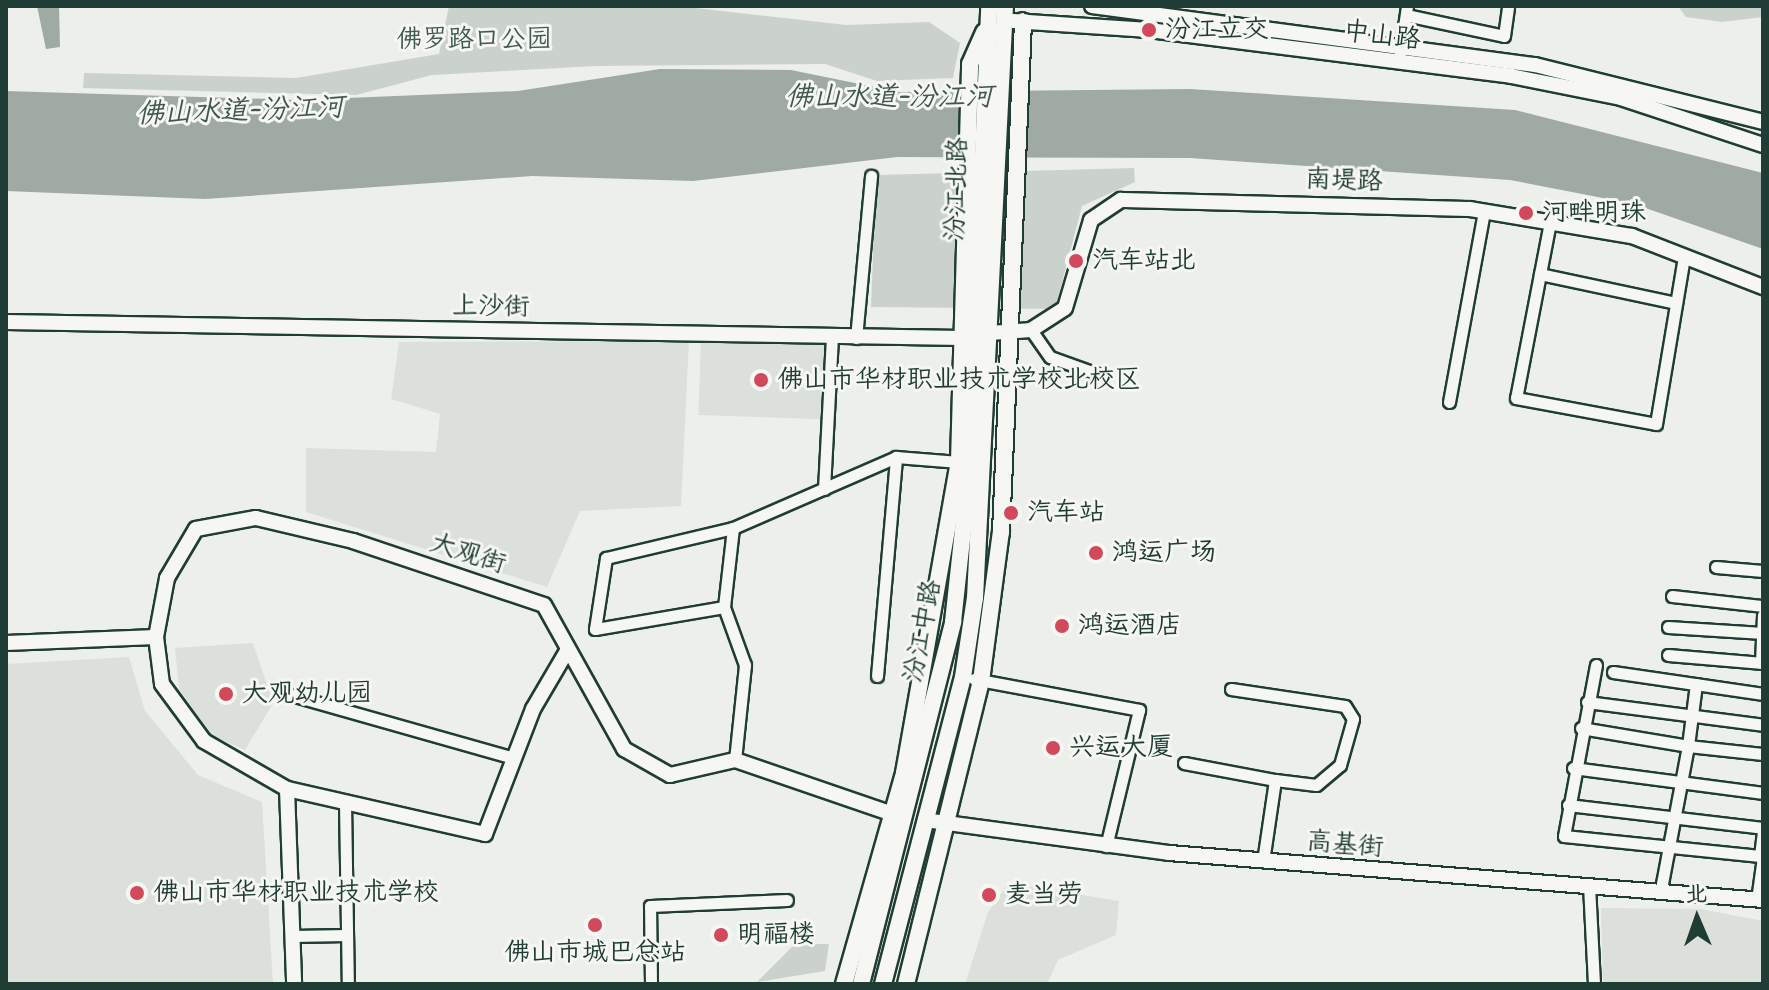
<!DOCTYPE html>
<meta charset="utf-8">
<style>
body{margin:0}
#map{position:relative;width:1769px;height:990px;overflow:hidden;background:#edefea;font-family:Pangolin,"LXGW WenKai TC",sans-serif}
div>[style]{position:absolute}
.built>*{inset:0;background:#dce0db;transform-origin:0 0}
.green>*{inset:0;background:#cbd2cc}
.water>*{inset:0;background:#9faaa4}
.roads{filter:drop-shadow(2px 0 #1f3d34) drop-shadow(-2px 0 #1f3d34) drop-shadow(0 2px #1f3d34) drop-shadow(0 -2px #1f3d34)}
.minor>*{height:11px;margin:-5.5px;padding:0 5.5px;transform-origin:5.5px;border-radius:5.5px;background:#f6f6f2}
.tertiary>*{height:14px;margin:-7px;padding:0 7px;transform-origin:7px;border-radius:7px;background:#f6f6f2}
.secondary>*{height:16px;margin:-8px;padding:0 8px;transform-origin:8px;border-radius:8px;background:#f6f6f2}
.dots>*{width:22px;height:22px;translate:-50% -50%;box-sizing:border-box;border:4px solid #f6f6f2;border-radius:50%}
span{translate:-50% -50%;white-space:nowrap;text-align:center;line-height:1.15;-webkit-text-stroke:6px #f6f6f2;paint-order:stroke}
.poi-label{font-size:26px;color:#1f3d34}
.left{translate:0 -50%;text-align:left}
.street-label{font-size:26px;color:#1f3d34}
.park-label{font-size:26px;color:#415b52}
.water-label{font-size:28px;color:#3f5850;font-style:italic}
.frame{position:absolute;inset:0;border:8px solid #1f3d34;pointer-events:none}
.north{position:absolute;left:1657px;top:878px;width:80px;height:80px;-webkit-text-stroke:6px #f6f6f2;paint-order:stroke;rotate:358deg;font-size:22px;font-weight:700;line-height:32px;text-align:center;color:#1f3d34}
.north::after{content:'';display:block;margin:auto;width:28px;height:36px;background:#1f3d34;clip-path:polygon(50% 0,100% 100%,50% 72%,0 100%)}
</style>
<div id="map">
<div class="built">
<i style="left:701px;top:340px;width:124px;height:75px;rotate:2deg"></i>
<i style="clip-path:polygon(689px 341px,681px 506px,580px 511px,547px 587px,306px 512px,306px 448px,436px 452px,440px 414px,391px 399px,399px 342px)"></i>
<i style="clip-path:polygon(253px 643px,273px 703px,245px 750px,211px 735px,179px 689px,175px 648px)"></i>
<i style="clip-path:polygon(129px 657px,145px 711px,198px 775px,262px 802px,273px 984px,6px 984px,6px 664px)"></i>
<i style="clip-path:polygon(1009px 883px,1119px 901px,1116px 935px,1058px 960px,1047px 984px,965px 984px,988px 912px)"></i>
<i style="clip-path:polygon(1601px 908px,1701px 909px,1763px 921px,1763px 984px,1603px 984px)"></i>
</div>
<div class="green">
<i style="clip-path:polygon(449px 6px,678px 6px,846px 25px,929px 22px,960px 43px,953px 78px,877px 81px,825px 64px,597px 66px,432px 75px,356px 95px,83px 88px,84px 73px,296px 78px,439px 54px)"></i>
<i style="clip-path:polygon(1678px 6px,1763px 6px,1763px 17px,1722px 22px,1686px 17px)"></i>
<i style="clip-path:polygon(1134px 168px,1135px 182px,1082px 206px,1055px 309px,871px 307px,876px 175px)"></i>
<i style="clip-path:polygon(795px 944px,829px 944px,825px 971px,757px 982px)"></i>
</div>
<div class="water">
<i style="clip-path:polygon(37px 6px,59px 6px,60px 47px,46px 49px)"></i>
<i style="clip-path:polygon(660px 69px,791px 70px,899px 92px,1190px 89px,1515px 110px,1763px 173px,1763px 249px,1634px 204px,1510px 180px,1190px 158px,897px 157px,693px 181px,532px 176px,205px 199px,6px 191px,6px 91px,299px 100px,518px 91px)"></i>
</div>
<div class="roads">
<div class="minor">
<i style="left:1406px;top:15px;width:100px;rotate:12.1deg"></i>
<i style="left:1504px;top:36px;width:30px;rotate:-82deg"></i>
<i style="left:1400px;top:53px;width:48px;rotate:-81.5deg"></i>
<i style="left:1550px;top:222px;width:179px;rotate:100.9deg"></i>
<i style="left:1516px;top:398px;width:142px;rotate:10.5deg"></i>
<i style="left:1656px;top:424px;width:169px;rotate:-80.5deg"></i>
<i style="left:1540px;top:274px;width:139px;rotate:12deg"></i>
<i style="left:1031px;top:330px;width:33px;rotate:55deg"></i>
<i style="left:1050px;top:357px;width:48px;rotate:19.6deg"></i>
<i style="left:856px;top:338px;width:163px;rotate:-84.7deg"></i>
<i style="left:1449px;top:402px;width:194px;rotate:-79.6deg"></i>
<i style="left:824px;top:489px;width:151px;rotate:-87deg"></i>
<i style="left:733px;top:528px;width:80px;rotate:96.5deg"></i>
<i style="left:724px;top:607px;width:131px;rotate:170.3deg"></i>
<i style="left:595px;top:629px;width:72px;rotate:-81.2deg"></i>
<i style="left:606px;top:558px;width:130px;rotate:-13.3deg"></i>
<i style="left:733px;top:528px;width:178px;rotate:-23.5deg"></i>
<i style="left:896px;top:457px;width:63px;rotate:4.5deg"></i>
<i style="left:1716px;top:567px;width:47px;rotate:4.9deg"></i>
<i style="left:1672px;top:596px;width:92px;rotate:6.3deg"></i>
<i style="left:724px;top:607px;width:62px;rotate:70.1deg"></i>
<i style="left:745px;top:665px;width:96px;rotate:96deg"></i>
<i style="left:1668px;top:627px;width:95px;rotate:3.6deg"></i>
<i style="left:1668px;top:655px;width:95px;rotate:4.8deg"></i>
<i style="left:1761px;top:663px;width:48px;rotate:-87.6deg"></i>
<i style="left:1596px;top:665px;width:174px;rotate:100.6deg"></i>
<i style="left:1564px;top:836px;width:197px;rotate:5.8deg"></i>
<i style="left:1760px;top:856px;width:23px;rotate:-83deg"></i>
<i style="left:1613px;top:672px;width:152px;rotate:8.3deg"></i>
<i style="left:877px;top:676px;width:220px;rotate:-85deg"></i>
<i style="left:974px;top:679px;width:168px;rotate:10.6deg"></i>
<i style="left:1139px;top:710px;width:140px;rotate:103.6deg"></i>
<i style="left:1696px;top:684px;width:63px;rotate:97.4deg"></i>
<i style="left:1688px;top:746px;width:75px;rotate:6.1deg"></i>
<i style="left:1231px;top:689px;width:115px;rotate:8.5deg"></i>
<i style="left:1345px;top:706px;width:15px;rotate:58deg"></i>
<i style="left:1353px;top:719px;width:48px;rotate:105.8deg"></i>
<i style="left:1340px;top:765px;width:31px;rotate:140deg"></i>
<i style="left:1316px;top:785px;width:41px;rotate:-173deg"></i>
<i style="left:1275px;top:780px;width:82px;rotate:98.4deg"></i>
<i style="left:291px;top:695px;width:232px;rotate:15.8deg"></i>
<i style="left:1587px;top:702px;width:177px;rotate:7.4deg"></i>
<i style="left:1581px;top:728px;width:109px;rotate:9.5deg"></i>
<i style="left:1688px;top:746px;width:146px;rotate:100.7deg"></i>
<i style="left:1184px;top:763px;width:93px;rotate:10.6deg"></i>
<i style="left:1573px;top:768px;width:192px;rotate:7.5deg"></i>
<i style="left:345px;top:802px;width:182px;rotate:89.1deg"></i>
<i style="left:1568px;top:805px;width:196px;rotate:6.7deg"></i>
<i style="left:1589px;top:885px;width:99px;rotate:87.1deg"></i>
<i style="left:1757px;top:900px;width:43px;rotate:-82.1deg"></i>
<i style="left:292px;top:936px;width:55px;rotate:-1deg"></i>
<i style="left:651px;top:984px;width:78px;rotate:-90.7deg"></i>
<i style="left:650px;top:906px;width:137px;rotate:-2.5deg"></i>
</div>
<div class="tertiary">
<i style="left:1092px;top:6px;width:447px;rotate:7.6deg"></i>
<i style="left:1535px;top:65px;width:235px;rotate:14deg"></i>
<i style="left:1013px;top:21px;width:136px;rotate:3.8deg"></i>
<i style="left:1149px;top:30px;width:365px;rotate:7.2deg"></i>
<i style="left:1511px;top:76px;width:112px;rotate:11.3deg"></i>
<i style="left:1621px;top:98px;width:150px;rotate:18.3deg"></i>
<i style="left:6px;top:322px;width:956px;rotate:0.96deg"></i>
<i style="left:990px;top:333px;width:41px;rotate:-4.2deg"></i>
<i style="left:1031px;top:330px;width:40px;rotate:-32.9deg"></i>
<i style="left:1065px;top:308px;width:92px;rotate:-73.5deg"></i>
<i style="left:1091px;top:220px;width:36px;rotate:-34deg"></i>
<i style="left:1121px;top:200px;width:349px;rotate:1.5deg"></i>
<i style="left:1470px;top:209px;width:164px;rotate:9.5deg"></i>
<i style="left:1632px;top:236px;width:141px;rotate:21.3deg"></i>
<i style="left:156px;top:637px;width:47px;rotate:82.7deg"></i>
<i style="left:162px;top:684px;width:71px;rotate:53.6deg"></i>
<i style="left:204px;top:741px;width:96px;rotate:30deg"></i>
<i style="left:287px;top:789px;width:203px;rotate:12.8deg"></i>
<i style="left:485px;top:834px;width:134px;rotate:-69deg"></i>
<i style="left:533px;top:709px;width:67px;rotate:-59.6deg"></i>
<i style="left:6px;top:643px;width:150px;rotate:-2.3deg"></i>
<i style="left:156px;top:637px;width:60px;rotate:-79.4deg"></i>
<i style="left:167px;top:578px;width:57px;rotate:-59.4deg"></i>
<i style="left:196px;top:529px;width:61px;rotate:-10.4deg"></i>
<i style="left:256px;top:518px;width:100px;rotate:13.3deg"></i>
<i style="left:353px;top:541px;width:201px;rotate:18.5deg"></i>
<i style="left:544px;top:605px;width:165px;rotate:60.9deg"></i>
<i style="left:624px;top:749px;width:53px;rotate:29.5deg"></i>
<i style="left:670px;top:775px;width:67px;rotate:-13deg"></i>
<i style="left:735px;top:760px;width:167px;rotate:18.9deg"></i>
<i style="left:287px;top:789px;width:195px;rotate:87.9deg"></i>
<i style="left:925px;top:820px;width:246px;rotate:7.7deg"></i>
<i style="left:1169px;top:853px;width:596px;rotate:4.52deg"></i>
</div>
<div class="secondary">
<i style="left:844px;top:984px;width:219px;rotate:-74.1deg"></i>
<i style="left:904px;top:773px;width:316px;rotate:-80deg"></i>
<i style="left:959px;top:462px;width:398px;rotate:-88.4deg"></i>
<i style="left:970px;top:64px;width:35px;rotate:-66deg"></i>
<i style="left:861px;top:984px;width:374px;rotate:-75.7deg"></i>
<i style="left:953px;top:622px;width:157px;rotate:-83.8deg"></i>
<i style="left:970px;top:466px;width:460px;rotate:-87.6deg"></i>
<i style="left:883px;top:984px;width:317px;rotate:-75.4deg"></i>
<i style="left:963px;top:677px;width:80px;rotate:-81.4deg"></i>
<i style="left:975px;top:598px;width:593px;rotate:-87.1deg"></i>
<i style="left:906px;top:984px;width:312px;rotate:-76.1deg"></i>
<i style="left:981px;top:681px;width:150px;rotate:-82.4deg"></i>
<i style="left:1001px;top:532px;width:511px;rotate:-87.53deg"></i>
</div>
</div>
<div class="dots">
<i style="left:1149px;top:30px;background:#d1495b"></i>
<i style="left:1526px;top:213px;background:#d1495b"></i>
<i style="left:1076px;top:261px;background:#d1495b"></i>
<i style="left:761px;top:380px;background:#d1495b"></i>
<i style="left:1011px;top:513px;background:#d1495b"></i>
<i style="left:1096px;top:553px;background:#d1495b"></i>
<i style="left:1062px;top:626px;background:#d1495b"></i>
<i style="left:226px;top:694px;background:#d1495b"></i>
<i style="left:1053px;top:748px;background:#d1495b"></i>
<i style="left:137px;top:893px;background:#d1495b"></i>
<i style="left:989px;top:895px;background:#d1495b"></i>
<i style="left:595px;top:925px;background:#d1495b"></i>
<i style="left:721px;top:935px;background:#d1495b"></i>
</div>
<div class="poi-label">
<span class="left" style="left:1165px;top:30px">汾江立交</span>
<span class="left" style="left:1542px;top:213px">河畔明珠</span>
<span class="left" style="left:1092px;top:261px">汽车站北</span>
<span class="left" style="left:777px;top:380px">佛山市华材职业技术学校北校区</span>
<span class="left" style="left:1027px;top:513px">汽车站</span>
<span class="left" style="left:1112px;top:553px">鸿运广场</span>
<span class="left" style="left:1078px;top:626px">鸿运酒店</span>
<span class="left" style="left:242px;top:694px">大观幼儿园</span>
<span class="left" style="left:1069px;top:748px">兴运大厦</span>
<span class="left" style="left:153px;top:893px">佛山市华材职业技术学校</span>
<span class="left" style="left:1005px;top:895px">麦当劳</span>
<span class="left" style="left:737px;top:935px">明福楼</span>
<span style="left:595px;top:953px">佛山市城巴总站</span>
</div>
<div class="street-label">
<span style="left:1382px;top:36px;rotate:7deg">中山路</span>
<span style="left:1344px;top:181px;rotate:2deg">南堤路</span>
<span style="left:957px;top:189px;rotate:-88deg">汾江北路</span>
<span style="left:491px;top:307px;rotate:1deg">上沙街</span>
<span style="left:468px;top:554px;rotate:18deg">大观街</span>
<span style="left:923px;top:631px;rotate:-79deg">汾江中路</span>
<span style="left:1345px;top:845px;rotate:5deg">高基街</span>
</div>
<div class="park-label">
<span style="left:474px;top:40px">佛罗路口公园</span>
</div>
<div class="water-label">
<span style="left:889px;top:97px">佛山水道-汾江河</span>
<span style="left:240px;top:111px;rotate:-2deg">佛山水道-汾江河</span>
</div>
<div class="frame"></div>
<div class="north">北</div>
</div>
